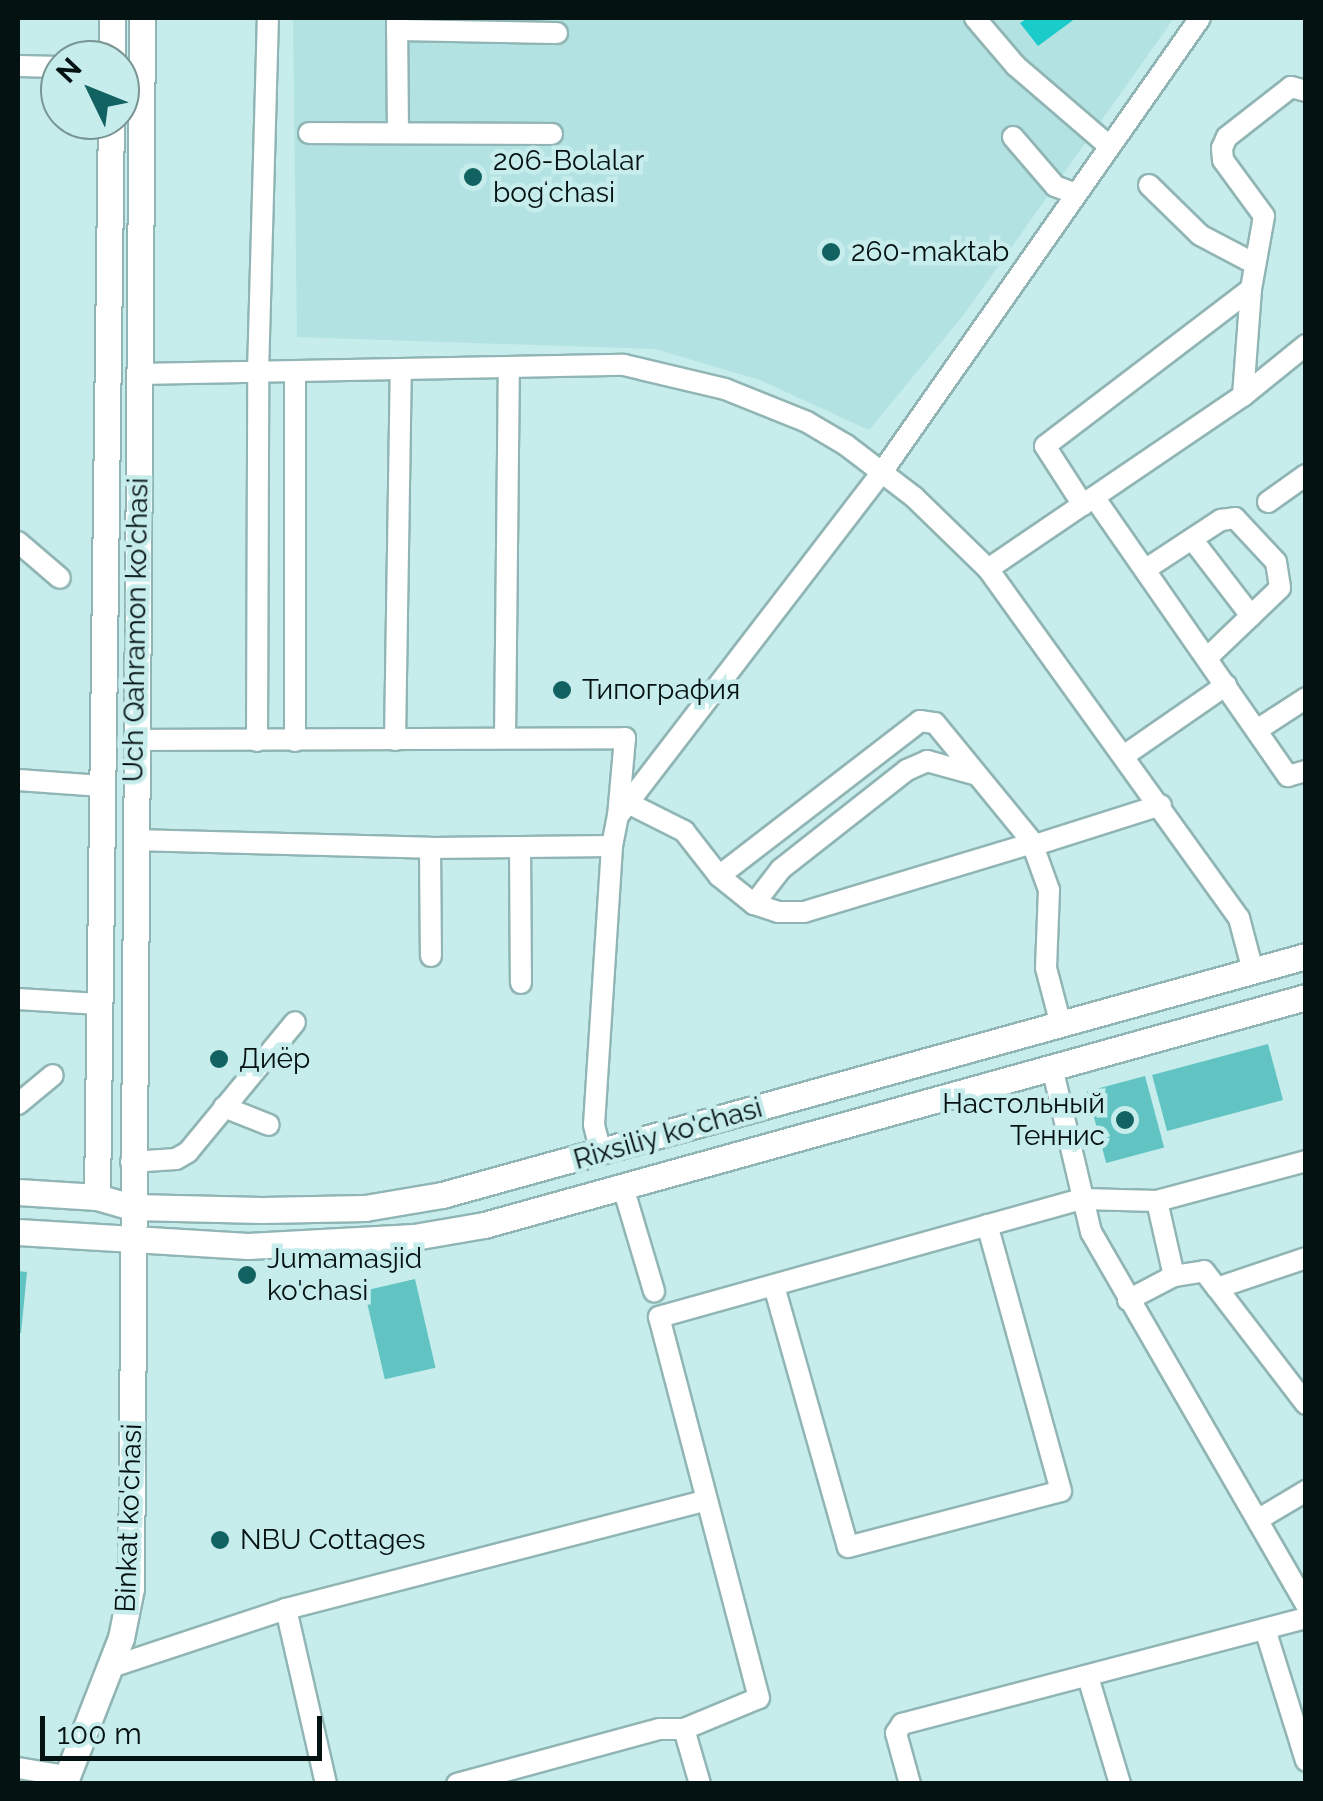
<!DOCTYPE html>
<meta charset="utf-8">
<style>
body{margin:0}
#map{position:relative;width:1323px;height:1801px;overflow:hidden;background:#c6eceb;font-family:Raleway,sans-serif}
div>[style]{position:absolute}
.built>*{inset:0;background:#b2e2e1}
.green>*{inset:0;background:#61c3c2;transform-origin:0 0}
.water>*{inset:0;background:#1bcbca}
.roads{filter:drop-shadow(2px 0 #90b5b4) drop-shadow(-2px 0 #90b5b4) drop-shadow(0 2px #90b5b4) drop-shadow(0 -2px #90b5b4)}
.minor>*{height:20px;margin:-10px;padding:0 10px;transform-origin:10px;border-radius:10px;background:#fff}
.major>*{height:25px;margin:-12.5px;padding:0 12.5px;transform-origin:12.5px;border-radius:12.5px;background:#fff}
.dots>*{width:28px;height:28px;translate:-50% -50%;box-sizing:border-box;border:5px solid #c6eceb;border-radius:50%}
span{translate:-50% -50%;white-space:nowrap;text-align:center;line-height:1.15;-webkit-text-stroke:9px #c6eceb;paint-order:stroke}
.poi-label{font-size:28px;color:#051212}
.left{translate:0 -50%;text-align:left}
.right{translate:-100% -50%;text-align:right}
.street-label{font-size:28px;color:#051212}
.frame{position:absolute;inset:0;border:20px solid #051212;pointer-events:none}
.north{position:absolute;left:40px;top:40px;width:100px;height:100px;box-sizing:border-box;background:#c6eceb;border:2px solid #799594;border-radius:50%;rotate:313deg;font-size:28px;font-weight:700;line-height:40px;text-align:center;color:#051212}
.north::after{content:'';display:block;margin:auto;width:35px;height:45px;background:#116261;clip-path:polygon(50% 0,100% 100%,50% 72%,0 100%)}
.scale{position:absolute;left:40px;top:1716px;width:282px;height:45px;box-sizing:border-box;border:5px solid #051212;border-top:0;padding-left:12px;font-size:30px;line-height:35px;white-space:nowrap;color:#051212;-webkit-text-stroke:8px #c6eceb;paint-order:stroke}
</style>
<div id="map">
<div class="built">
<i style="clip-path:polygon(293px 18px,1174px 18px,962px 317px,869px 430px,760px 380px,655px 349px,297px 337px)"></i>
</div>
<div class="green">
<i style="left:1268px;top:1044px;width:58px;height:120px;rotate:75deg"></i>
<i style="left:1145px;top:1076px;width:74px;height:60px;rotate:75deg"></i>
<i style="clip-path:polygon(18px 1271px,27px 1272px,21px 1333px,18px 1333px)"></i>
<i style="left:415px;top:1279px;width:91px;height:52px;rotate:77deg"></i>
</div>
<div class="water">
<i style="clip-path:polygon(1028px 18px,1076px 18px,1038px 46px,1020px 23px)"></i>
</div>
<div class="roads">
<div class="minor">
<i style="left:975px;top:18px;width:63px;rotate:49.5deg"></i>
<i style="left:1016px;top:66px;width:121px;rotate:40.7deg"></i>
<i style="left:397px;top:19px;width:114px;rotate:89.5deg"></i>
<i style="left:397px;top:30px;width:160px;rotate:1.1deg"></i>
<i style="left:18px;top:66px;width:42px;rotate:1.4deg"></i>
<i style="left:309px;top:133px;width:243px;rotate:0.2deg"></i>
<i style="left:1013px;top:137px;width:65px;rotate:49.4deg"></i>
<i style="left:1055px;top:186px;width:22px;rotate:21deg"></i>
<i style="left:1149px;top:185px;width:71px;rotate:44.4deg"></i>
<i style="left:1200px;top:235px;width:62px;rotate:27.8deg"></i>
<i style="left:295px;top:373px;width:368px;rotate:90deg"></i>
<i style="left:138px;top:374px;width:486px;rotate:-1.1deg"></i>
<i style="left:624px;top:365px;width:104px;rotate:13.4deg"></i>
<i style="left:725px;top:389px;width:88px;rotate:21.9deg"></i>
<i style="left:807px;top:422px;width:45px;rotate:30.5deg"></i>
<i style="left:846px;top:445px;width:86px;rotate:37.4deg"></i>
<i style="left:914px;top:497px;width:103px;rotate:44.2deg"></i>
<i style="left:988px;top:569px;width:430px;rotate:54.3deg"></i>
<i style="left:1239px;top:918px;width:55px;rotate:75.2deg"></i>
<i style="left:1243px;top:396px;width:107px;rotate:-85.7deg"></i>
<i style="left:1094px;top:497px;width:340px;rotate:55.2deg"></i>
<i style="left:1288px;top:776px;width:19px;rotate:-16deg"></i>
<i style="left:1268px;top:502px;width:47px;rotate:-35.4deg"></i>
<i style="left:1083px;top:505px;width:70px;rotate:-122.8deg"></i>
<i style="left:1045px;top:446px;width:259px;rotate:-37.3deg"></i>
<i style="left:1251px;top:289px;width:74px;rotate:-79.9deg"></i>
<i style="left:1264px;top:216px;width:69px;rotate:-126.2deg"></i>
<i style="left:1223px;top:160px;width:12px;rotate:-95deg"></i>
<i style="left:1222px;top:148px;width:12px;rotate:-66deg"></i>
<i style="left:1227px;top:137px;width:81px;rotate:-38deg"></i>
<i style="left:1291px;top:87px;width:16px;rotate:15deg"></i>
<i style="left:1192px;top:539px;width:97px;rotate:52.5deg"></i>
<i style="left:18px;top:542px;width:55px;rotate:40.6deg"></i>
<i style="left:988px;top:569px;width:308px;rotate:-34.2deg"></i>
<i style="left:1243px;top:396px;width:81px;rotate:-39deg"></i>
<i style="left:1146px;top:569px;width:90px;rotate:-33.2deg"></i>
<i style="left:1221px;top:520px;width:14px;rotate:-8deg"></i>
<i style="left:1235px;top:518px;width:60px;rotate:47deg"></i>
<i style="left:1276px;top:562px;width:26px;rotate:81deg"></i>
<i style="left:1280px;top:588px;width:101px;rotate:136.2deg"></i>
<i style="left:1257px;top:730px;width:59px;rotate:-33.1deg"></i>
<i style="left:505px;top:738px;width:369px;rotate:-89.4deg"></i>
<i style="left:135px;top:740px;width:490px;rotate:-0.2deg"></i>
<i style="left:625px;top:738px;width:78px;rotate:95.1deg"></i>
<i style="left:395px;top:740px;width:368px;rotate:-89.1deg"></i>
<i style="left:257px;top:741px;width:368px;rotate:-89.8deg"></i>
<i style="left:258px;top:373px;width:355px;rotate:-88.4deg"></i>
<i style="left:1125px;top:755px;width:123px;rotate:-34.7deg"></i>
<i style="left:18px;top:780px;width:84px;rotate:4.1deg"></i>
<i style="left:628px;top:803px;width:63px;rotate:26.6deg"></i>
<i style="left:684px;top:831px;width:57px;rotate:52.1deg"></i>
<i style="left:719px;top:876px;width:45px;rotate:38.7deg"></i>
<i style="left:754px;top:904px;width:25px;rotate:18deg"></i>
<i style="left:778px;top:912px;width:26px"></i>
<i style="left:804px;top:912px;width:238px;rotate:-16.8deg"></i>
<i style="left:1032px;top:843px;width:50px;rotate:70.1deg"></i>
<i style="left:1049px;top:890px;width:78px;rotate:92.2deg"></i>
<i style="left:1046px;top:968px;width:59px;rotate:75.3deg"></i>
<i style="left:134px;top:840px;width:296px;rotate:1.5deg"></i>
<i style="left:430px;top:848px;width:182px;rotate:-0.6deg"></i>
<i style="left:520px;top:847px;width:136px;rotate:89.6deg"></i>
<i style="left:430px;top:848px;width:108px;rotate:89.5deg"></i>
<i style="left:719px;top:876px;width:254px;rotate:-37.6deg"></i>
<i style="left:920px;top:721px;width:15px;rotate:8deg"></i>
<i style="left:935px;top:723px;width:158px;rotate:50.7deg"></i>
<i style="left:1035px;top:845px;width:132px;rotate:-17.6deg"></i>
<i style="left:754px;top:904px;width:44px;rotate:-52.4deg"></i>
<i style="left:781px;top:869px;width:160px;rotate:-38.2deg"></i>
<i style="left:907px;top:770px;width:22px;rotate:-24deg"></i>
<i style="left:927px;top:761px;width:49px;rotate:15.5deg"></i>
<i style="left:18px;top:999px;width:81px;rotate:3.5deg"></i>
<i style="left:1052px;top:1067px;width:170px;rotate:76.7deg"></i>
<i style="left:1091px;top:1232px;width:430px;rotate:60deg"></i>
<i style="left:18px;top:1104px;width:45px;rotate:-39.6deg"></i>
<i style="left:224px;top:1107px;width:48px;rotate:21.8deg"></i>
<i style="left:601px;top:1153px;width:29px;rotate:-104deg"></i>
<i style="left:594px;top:1125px;width:280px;rotate:-86.3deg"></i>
<i style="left:612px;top:846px;width:31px;rotate:-79deg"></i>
<i style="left:618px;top:816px;width:434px;rotate:-52.5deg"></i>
<i style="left:882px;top:472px;width:554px;rotate:-54.99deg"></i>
<i style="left:131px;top:1162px;width:45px;rotate:-3.8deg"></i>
<i style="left:176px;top:1159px;width:14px;rotate:-30deg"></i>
<i style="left:188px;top:1152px;width:168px;rotate:-50.5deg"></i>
<i style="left:623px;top:1187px;width:109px;rotate:73.4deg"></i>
<i style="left:1174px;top:1276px;width:77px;rotate:-102.8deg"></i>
<i style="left:1157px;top:1201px;width:154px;rotate:-15deg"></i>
<i style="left:774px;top:1286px;width:271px;rotate:74.2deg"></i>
<i style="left:848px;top:1547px;width:220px;rotate:-14.7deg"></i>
<i style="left:1061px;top:1491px;width:276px;rotate:-105.5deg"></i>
<i style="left:1217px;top:1288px;width:146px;rotate:52.5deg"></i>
<i style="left:1128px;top:1300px;width:52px;rotate:-27.6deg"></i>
<i style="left:1174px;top:1276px;width:30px;rotate:-9deg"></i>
<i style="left:1204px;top:1271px;width:21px;rotate:53deg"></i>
<i style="left:1217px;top:1288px;width:94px;rotate:-18.6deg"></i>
<i style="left:1259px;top:1519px;width:55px;rotate:-30.8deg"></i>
<i style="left:286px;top:1609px;width:180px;rotate:77.1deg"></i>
<i style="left:1265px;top:1629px;width:138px;rotate:72.7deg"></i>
<i style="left:111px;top:1667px;width:184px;rotate:-18.3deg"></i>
<i style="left:286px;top:1609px;width:433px;rotate:-14.5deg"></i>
<i style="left:1088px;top:1677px;width:112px;rotate:73.3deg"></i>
<i style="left:18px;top:1768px;width:49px;rotate:9.5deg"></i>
<i style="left:457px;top:1784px;width:210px;rotate:-15.2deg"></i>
<i style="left:660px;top:1729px;width:24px"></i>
<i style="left:700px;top:1784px;width:57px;rotate:-106.2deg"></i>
<i style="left:684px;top:1729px;width:81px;rotate:-22.5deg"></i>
<i style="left:759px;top:1698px;width:394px;rotate:-104.7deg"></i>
<i style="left:659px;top:1317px;width:440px;rotate:-15.6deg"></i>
<i style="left:1083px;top:1199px;width:74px;rotate:1.5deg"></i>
<i style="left:910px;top:1784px;width:53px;rotate:-105.4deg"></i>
<i style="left:896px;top:1733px;width:11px;rotate:-56deg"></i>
<i style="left:902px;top:1724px;width:418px;rotate:-14.7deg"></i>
</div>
<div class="major">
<i style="left:112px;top:60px;width:42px;rotate:-90deg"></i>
<i style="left:18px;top:1192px;width:79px;rotate:3.6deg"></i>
<i style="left:97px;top:1197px;width:37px;rotate:16deg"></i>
<i style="left:133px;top:1207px;width:129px;rotate:1.3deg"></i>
<i style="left:262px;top:1210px;width:103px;rotate:-1.1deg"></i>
<i style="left:365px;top:1208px;width:78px;rotate:-9.6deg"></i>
<i style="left:442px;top:1195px;width:896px;rotate:-15.46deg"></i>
<i style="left:97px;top:1197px;width:1077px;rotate:-89.26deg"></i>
<i style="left:18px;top:1232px;width:230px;rotate:3.5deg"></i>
<i style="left:248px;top:1246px;width:166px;rotate:-3.1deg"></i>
<i style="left:414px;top:1237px;width:71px;rotate:-9.7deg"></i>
<i style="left:484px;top:1225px;width:853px;rotate:-15.5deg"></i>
<i style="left:64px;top:1784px;width:157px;rotate:-68.7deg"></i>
<i style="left:121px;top:1638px;width:51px;rotate:-78.7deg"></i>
<i style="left:131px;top:1588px;width:1570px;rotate:-89.6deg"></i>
</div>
</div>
<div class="dots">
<i style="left:473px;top:177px;background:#116261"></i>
<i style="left:831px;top:252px;background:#116261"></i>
<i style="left:562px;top:690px;background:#116261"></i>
<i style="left:219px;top:1059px;background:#116261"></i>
<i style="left:1125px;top:1120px;background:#116261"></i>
<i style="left:247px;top:1275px;background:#116261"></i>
<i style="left:220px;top:1540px;background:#116261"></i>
</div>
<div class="poi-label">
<span class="left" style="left:493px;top:177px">206-Bolalar<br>bogʻchasi</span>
<span class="left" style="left:851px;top:252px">260-maktab</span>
<span class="left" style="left:582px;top:690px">Типография</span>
<span class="left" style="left:239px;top:1059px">Диёр</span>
<span class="right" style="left:1105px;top:1120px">Настольный<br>Теннис</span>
<span class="left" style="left:267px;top:1275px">Jumamasjid<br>ko'chasi</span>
<span class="left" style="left:240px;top:1540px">NBU Cottages</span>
</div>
<div class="street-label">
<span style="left:136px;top:630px;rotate:-89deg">Uch Qahramon ko'chasi</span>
<span style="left:668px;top:1134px;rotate:-16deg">Rixsiliy ko'chasi</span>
<span style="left:129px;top:1518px;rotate:-88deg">Binkat ko'chasi</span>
</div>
<div class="frame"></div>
<div class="north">N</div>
<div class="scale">100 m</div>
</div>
